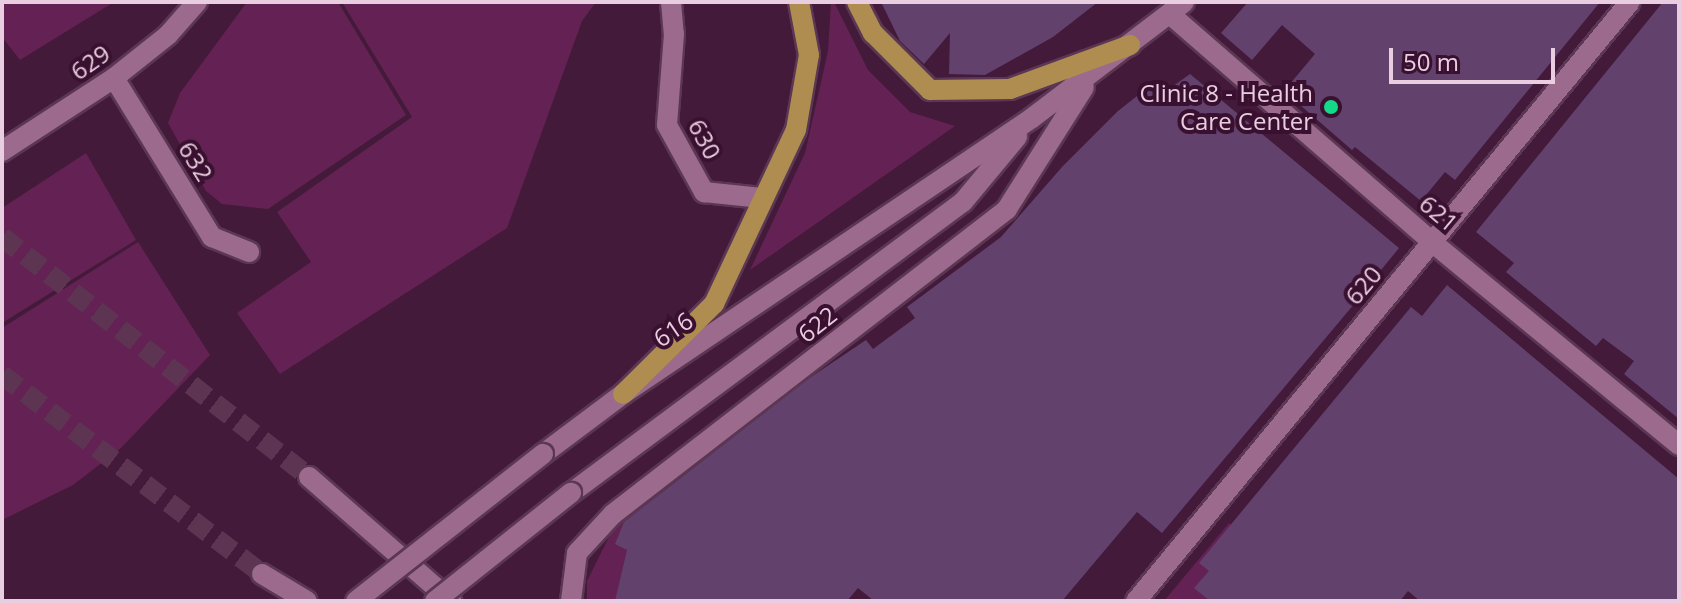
<!DOCTYPE html>
<style>
body{margin:0}
#map{position:relative;width:1681px;height:603px;overflow:hidden;background:#441a3a;font-family:"Open Sans",sans-serif}
div>[style]{position:absolute}
.green>*{inset:0;background:#642154}
.building>*{inset:0;background:#62416c}
.street-tunnel>*{height:20px;margin-top:-10px;transform-origin:0;background:repeating-linear-gradient(90deg,#5d3553 0 20px,transparent 0 30px)}
.roads{filter:drop-shadow(2px 0 #5b3753) drop-shadow(-2px 0 #5b3753) drop-shadow(0 2px #5b3753) drop-shadow(0 -2px #5b3753)}
.street>*{height:20px;margin:-10px;padding:0 10px;transform-origin:10px;border-radius:10px;background:#9b6a8d}
.primary>*{height:20px;margin:-10px;padding:0 10px;transform-origin:10px;border-radius:10px;background:#af8d50}
.bridges{filter:drop-shadow(2px 0 #5b3753) drop-shadow(-2px 0 #5b3753) drop-shadow(0 2px #5b3753) drop-shadow(0 -2px #5b3753)}
.street-bridge>*{height:20px;margin:-10px;padding:0 10px;transform-origin:10px;border-radius:10px;background:#9b6a8d}
.dots>*{width:22px;height:22px;translate:-50% -50%;box-sizing:border-box;border:4px solid #39102f;border-radius:50%}
span{translate:-50% -50%;white-space:nowrap;text-align:center;line-height:1.15;-webkit-text-stroke:8px #39102f;paint-order:stroke}
.street-label{font-size:24px;color:#e9cde0}
.poi-label{font-size:24px;color:#e9cde0}
.right{translate:-100% -50%;text-align:right}
.frame{position:absolute;inset:0;border:4px solid #e9cde0;pointer-events:none}
.scale{position:absolute;left:1389px;top:48px;width:166px;height:36px;box-sizing:border-box;border:4px solid #e9cde0;border-top:0;padding-left:10px;font-size:24px;line-height:28px;white-space:nowrap;color:#e9cde0;-webkit-text-stroke:6px #39102f;paint-order:stroke}
</style>
<div id="map">
<div class="green">
<i style="clip-path:polygon(2px 2px,114px 2px,20px 60px,2px 37px)"></i>
<i style="clip-path:polygon(247px 2px,338px 2px,406px 115px,268px 209px,222px 204px,206px 191px,168px 123px,180px 93px)"></i>
<i style="clip-path:polygon(342px 2px,596px 2px,582px 21px,507px 228px,280px 374px,237px 313px,311px 262px,277px 212px,412px 117px)"></i>
<i style="clip-path:polygon(831px 2px,834px 2px,868px 70px,910px 112px,955px 126px,750px 270px,805px 153px,828px 51px)"></i>
<i style="clip-path:polygon(86px 153px,136px 240px,2px 323px,2px 208px)"></i>
<i style="clip-path:polygon(138px 242px,210px 355px,121px 448px,73px 485px,2px 520px,2px 328px)"></i>
<i style="clip-path:polygon(658px 491px,790px 601px,587px 601px,587px 581px,618px 519px)"></i>
<i style="clip-path:polygon(1229px 523px,1323px 601px,1164px 601px)"></i>
</div>
<div class="building">
<i style="clip-path:polygon(881px 2px,1098px 2px,1053px 37px,985px 75px,949px 74px,950px 33px,924px 64px,900px 41px)"></i>
<i style="clip-path:polygon(1248px 2px,1600px 2px,1455px 180px,1445px 172px,1421px 201px,1355px 147px,1352px 150px,1284px 91px,1315px 54px,1282px 25px,1252px 60px,1221px 33px)"></i>
<i style="clip-path:polygon(1663px 2px,1679px 2px,1679px 419px,1624px 374px,1634px 361px,1603px 338px,1596px 346px,1506px 272px,1514px 263px,1476px 232px)"></i>
<i style="clip-path:polygon(1190px 74px,1399px 248px,1377px 275px,1367px 266px,1344px 294px,1355px 303px,1162px 533px,1137px 512px,1062px 601px,874px 601px,858px 588px,847px 601px,615px 601px,627px 550px,615px 544px,624px 522px,805px 381px,866px 340px,873px 349px,915px 318px,907px 307px,1001px 237px,1062px 167px,1118px 111px,1151px 85px,1158px 97px)"></i>
<i style="clip-path:polygon(1447px 285px,1679px 479px,1679px 601px,1420px 601px,1408px 591px,1400px 601px,1210px 601px,1194px 588px,1209px 571px,1199px 563px,1411px 307px,1422px 316px)"></i>
</div>
<div class="street-tunnel">
<i style="left:2px;top:237px;width:390px;rotate:38deg"></i>
<i style="left:2px;top:375px;width:327px;rotate:37.4deg"></i>
</div>
<div class="roads">
<div class="street">
<i style="left:671px;top:2px;width:32px;rotate:85deg"></i>
<i style="left:674px;top:34px;width:91px;rotate:94.4deg"></i>
<i style="left:667px;top:125px;width:77px;rotate:61.1deg"></i>
<i style="left:704px;top:192px;width:58px;rotate:5.9deg"></i>
<i style="left:1171px;top:15px;width:346px;rotate:41deg"></i>
<i style="left:1432px;top:242px;width:320px;rotate:39.4deg"></i>
<i style="left:114px;top:78px;width:187px;rotate:58.4deg"></i>
<i style="left:212px;top:237px;width:40px;rotate:22deg"></i>
<i style="left:2px;top:151px;width:134px;rotate:-33.1deg"></i>
<i style="left:114px;top:78px;width:69px;rotate:-38.5deg"></i>
<i style="left:168px;top:35px;width:44px;rotate:-48.7deg"></i>
<i style="left:543px;top:454px;width:100px;rotate:-36.9deg"></i>
<i style="left:623px;top:394px;width:493px;rotate:-34deg"></i>
<i style="left:1032px;top:118px;width:191px;rotate:-37.3deg"></i>
<i style="left:309px;top:477px;width:189px;rotate:41.1deg"></i>
<i style="left:571px;top:493px;width:488px;rotate:-36.6deg"></i>
<i style="left:963px;top:202px;width:85px;rotate:-50.3deg"></i>
<i style="left:262px;top:574px;width:52px;rotate:31deg"></i>
<i style="left:571px;top:601px;width:48px;rotate:-82.9deg"></i>
<i style="left:577px;top:553px;width:53px;rotate:-47.3deg"></i>
<i style="left:613px;top:514px;width:498px;rotate:-37.7deg"></i>
<i style="left:1007px;top:209px;width:144px;rotate:-57.7deg"></i>
<i style="left:1136px;top:601px;width:776px;rotate:-50.49deg"></i>
</div>
<div class="primary">
<i style="left:857px;top:2px;width:35px;rotate:63deg"></i>
<i style="left:873px;top:33px;width:81px;rotate:45deg"></i>
<i style="left:930px;top:90px;width:80px;rotate:-0.7deg"></i>
<i style="left:1010px;top:89px;width:128px;rotate:-20.1deg"></i>
<i style="left:623px;top:394px;width:128px;rotate:-44.7deg"></i>
<i style="left:714px;top:304px;width:192px;rotate:-64.8deg"></i>
<i style="left:796px;top:130px;width:76px;rotate:-80.2deg"></i>
<i style="left:809px;top:55px;width:54px;rotate:-100.7deg"></i>
</div>
</div>
<div class="bridges">
<div class="street-bridge">
<i style="left:356px;top:601px;width:238px;rotate:-38.2deg"></i>
<i style="left:435px;top:601px;width:174px;rotate:-38.5deg"></i>
</div>
</div>
<div class="dots">
<i style="left:1331px;top:107px;background:#14d989"></i>
</div>
<div class="street-label">
<span style="left:90px;top:62px;rotate:-35deg">629</span>
<span style="left:705px;top:139px;rotate:62deg">630</span>
<span style="left:196px;top:161px;rotate:58deg">632</span>
<span style="left:1439px;top:213px;rotate:40deg">621</span>
<span style="left:1363px;top:285px;rotate:-50deg">620</span>
<span style="left:817px;top:324px;rotate:-38deg">622</span>
<span style="left:673px;top:329px;rotate:-34deg">616</span>
</div>
<div class="poi-label">
<span class="right" style="left:1313px;top:107px">Clinic 8 - Health<br>Care Center</span>
</div>
<div class="frame"></div>
<div class="scale">50 m</div>
</div>
